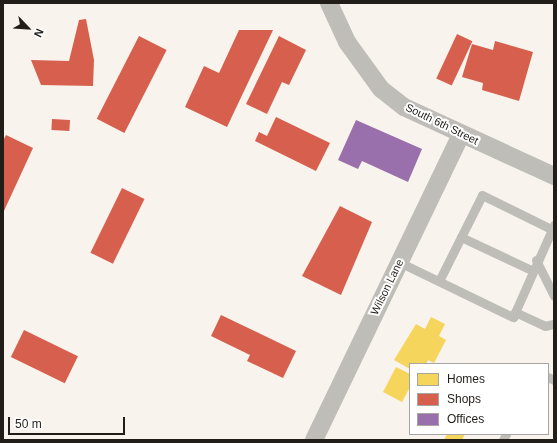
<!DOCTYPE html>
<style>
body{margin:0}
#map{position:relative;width:557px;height:443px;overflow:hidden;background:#f8f3ed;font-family:Helvetica,sans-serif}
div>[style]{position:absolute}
.homes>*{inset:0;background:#f6d55c}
.shops>*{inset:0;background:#d6604d;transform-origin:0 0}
.offices>*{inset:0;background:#9970ab}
.service>*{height:9px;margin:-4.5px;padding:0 4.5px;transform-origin:4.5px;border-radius:4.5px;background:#bebdb7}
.minor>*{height:18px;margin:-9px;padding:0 9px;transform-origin:9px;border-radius:9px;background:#bebdb7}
span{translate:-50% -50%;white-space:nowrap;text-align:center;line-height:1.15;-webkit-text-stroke:4px #fff;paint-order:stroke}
.street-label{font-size:11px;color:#211d19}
.frame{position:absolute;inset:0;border:4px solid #211d19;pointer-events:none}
.legend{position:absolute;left:409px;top:363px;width:140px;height:72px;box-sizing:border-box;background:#fff;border:1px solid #a6a5a3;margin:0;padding:5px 7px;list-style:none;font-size:12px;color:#211d19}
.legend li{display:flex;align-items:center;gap:8px;height:20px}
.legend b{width:20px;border:1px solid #a6a5a3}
.north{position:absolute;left:8px;top:8px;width:40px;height:40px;-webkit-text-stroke:3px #fff;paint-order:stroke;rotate:115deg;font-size:11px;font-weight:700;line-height:16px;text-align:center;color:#211d19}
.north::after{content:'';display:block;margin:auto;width:14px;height:18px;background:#211d19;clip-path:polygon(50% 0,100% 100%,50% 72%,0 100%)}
.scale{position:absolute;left:8px;top:417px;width:117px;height:18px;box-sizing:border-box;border:2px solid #211d19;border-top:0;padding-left:5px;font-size:12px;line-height:14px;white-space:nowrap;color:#211d19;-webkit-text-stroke:3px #fff;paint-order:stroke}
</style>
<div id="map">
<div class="homes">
<i style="clip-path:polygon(431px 317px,445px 324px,439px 336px,446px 340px,434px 363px,428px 360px,426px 364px,410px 364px,410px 369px,394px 360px,416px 324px,425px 329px)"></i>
<i style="clip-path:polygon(396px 367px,410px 374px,410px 387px,402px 402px,383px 392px)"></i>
<i style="clip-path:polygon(447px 434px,465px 434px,462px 440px,444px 440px)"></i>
</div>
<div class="shops">
<i style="clip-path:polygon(86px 19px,94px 60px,93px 86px,41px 85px,31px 60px,69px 61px,79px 20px)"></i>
<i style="clip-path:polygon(239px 30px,273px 30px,227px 127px,185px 107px,204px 66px,219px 73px)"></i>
<i style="left:457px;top:34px;width:17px;height:49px;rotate:25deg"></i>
<i style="left:139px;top:36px;width:31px;height:93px;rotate:27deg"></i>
<i style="clip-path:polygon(279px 36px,306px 50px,289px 85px,282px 82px,267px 114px,246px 104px)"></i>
<i style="clip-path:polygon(495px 41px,533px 52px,519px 101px,482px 90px,483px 83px,462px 77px,472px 44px,493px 50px)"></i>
<i style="clip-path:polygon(276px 117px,330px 143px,316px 171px,255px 141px,259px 132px,267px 136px)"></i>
<i style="left:52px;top:119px;width:18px;height:11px;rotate:3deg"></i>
<i style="clip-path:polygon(6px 135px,33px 148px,3px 213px,3px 141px)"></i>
<i style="left:122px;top:188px;width:25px;height:72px;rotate:26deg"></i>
<i style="clip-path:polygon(340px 206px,372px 222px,341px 295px,302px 276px)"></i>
<i style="clip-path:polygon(221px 315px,296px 351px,283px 378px,247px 361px,250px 355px,211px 336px)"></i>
<i style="left:24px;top:330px;width:60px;height:30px;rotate:26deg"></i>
</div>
<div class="offices">
<i style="clip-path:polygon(356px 120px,422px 149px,408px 182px,362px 161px,358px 169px,338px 160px)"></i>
</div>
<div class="service">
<i style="left:461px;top:237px;width:77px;rotate:25.2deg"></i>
<i style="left:536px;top:260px;width:40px;rotate:63.4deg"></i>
<i style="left:399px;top:262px;width:127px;rotate:25.8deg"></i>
<i style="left:513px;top:317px;width:101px;rotate:-66deg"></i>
<i style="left:439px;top:281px;width:96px;rotate:-63.4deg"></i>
<i style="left:482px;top:195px;width:77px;rotate:26.2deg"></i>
<i style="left:515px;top:312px;width:33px;rotate:25deg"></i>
<i style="left:545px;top:326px;width:9px;rotate:-13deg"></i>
<i style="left:548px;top:377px;width:7px;rotate:27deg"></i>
<i style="left:503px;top:440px;width:7px;rotate:-63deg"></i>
</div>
<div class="minor">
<i style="left:329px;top:3px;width:43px;rotate:65.2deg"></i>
<i style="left:347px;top:42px;width:58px;rotate:54.1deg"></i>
<i style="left:381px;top:89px;width:29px;rotate:38deg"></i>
<i style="left:404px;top:107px;width:165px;rotate:24.7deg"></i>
<i style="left:314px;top:440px;width:339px;rotate:-64.3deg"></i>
</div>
<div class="street-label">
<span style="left:442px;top:124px;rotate:26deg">South 6th Street</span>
<span style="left:387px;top:287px;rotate:-64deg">Wilson Lane</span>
</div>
<div class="frame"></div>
<ul class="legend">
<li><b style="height:11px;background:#f6d55c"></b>Homes</li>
<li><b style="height:11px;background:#d6604d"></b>Shops</li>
<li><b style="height:11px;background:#9970ab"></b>Offices</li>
</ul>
<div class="north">N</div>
<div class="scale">50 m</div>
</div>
